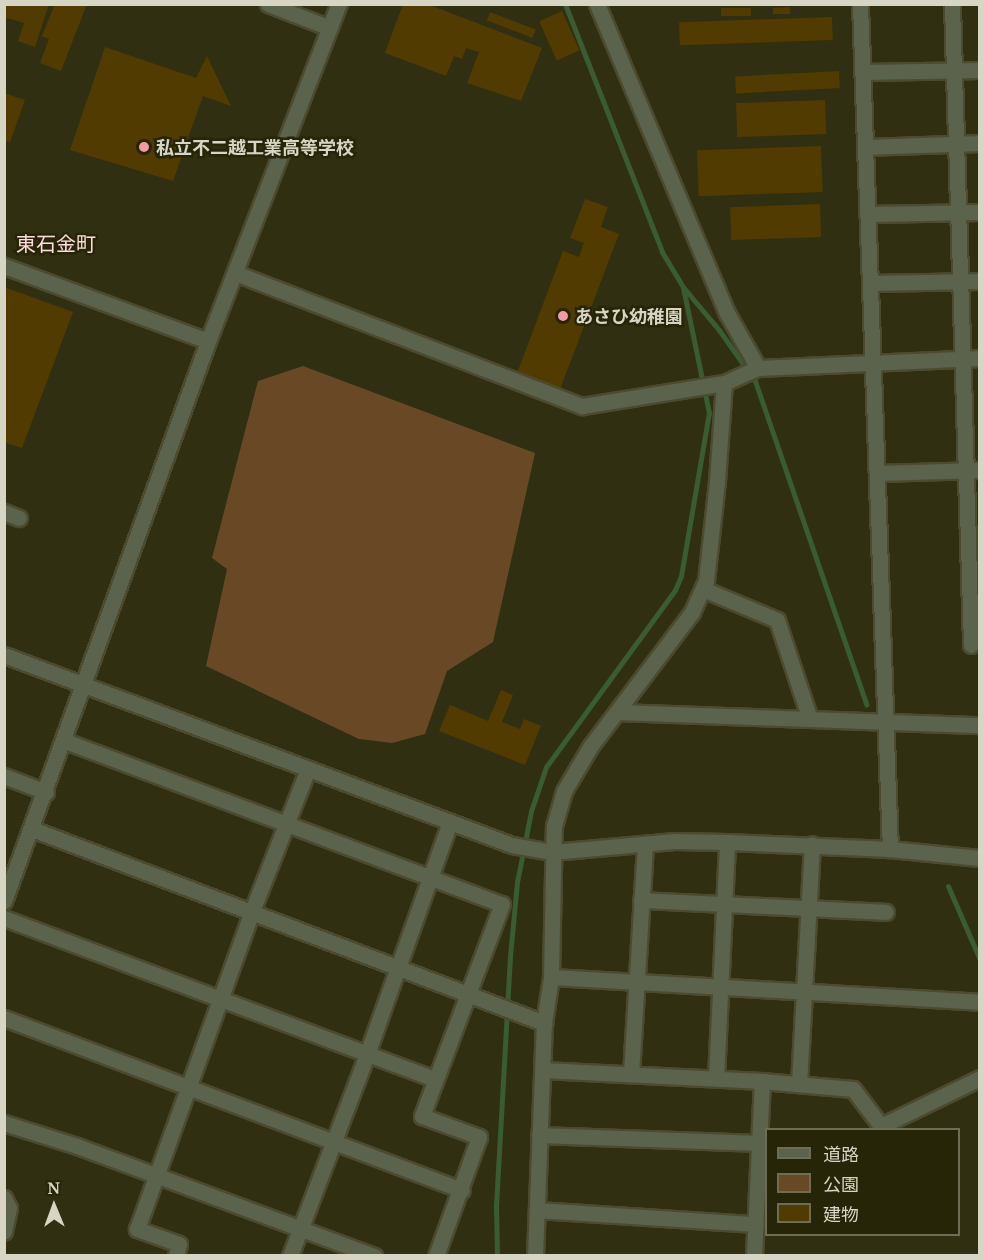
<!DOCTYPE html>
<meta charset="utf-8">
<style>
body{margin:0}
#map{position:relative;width:984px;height:1260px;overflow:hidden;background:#312f12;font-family:"Noto Serif","Noto Sans JP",serif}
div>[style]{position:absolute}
.green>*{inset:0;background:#694925}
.stream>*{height:5px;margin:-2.5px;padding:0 2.5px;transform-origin:2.5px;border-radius:2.5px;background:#395c33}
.building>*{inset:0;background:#513b00;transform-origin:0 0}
.roads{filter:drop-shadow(2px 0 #4c4a2f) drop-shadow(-2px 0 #4c4a2f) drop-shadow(0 2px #4c4a2f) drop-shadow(0 -2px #4c4a2f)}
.minor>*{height:15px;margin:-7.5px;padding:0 7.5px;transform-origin:7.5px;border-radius:7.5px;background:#5b634d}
.dots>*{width:16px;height:16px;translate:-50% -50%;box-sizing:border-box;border:3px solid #272508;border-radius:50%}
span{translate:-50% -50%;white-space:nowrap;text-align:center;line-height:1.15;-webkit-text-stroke:5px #272508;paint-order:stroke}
.poi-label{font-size:18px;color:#d7d6c5;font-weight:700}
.left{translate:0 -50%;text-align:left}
.neighbourhood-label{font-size:20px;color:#fddadd}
.frame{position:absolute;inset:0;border:6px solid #d7d6c5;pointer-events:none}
.legend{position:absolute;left:765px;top:1128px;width:195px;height:108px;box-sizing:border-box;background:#272508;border:2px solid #6d6c54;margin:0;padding:8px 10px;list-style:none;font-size:18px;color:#d7d6c5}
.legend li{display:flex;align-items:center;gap:12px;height:30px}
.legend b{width:30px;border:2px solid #6d6c54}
.north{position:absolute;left:24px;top:1176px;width:60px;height:60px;-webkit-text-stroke:4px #272508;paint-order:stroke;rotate:359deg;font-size:16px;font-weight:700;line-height:24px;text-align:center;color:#d7d6c5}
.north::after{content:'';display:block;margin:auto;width:21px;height:27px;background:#d7d6c5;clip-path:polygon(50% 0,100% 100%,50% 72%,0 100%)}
</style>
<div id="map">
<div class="green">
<i style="clip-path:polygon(303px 366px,535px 453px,493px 642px,447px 671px,425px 734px,392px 743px,359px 739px,206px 666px,227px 569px,212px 558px,258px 381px)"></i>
</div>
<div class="stream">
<i style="left:565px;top:4px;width:266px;rotate:68.6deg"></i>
<i style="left:662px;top:252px;width:41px;rotate:59deg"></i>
<i style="left:683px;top:287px;width:56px;rotate:50.1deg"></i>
<i style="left:719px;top:330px;width:62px;rotate:54.8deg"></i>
<i style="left:755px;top:381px;width:342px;rotate:71deg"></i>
<i style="left:948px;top:886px;width:81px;rotate:66.6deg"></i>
<i style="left:497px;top:1256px;width:50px;rotate:-91.1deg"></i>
<i style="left:496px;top:1206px;width:250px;rotate:-86.8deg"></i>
<i style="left:510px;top:956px;width:74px;rotate:-84.6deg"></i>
<i style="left:517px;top:882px;width:72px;rotate:-78.8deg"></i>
<i style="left:531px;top:811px;width:46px;rotate:-71.2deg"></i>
<i style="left:546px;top:767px;width:219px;rotate:-53.9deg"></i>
<i style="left:675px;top:590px;width:15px;rotate:-67deg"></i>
<i style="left:681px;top:576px;width:165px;rotate:-80.3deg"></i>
<i style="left:709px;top:413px;width:129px;rotate:-101.7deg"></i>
</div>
<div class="building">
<i style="clip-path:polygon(4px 4px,49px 4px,35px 47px,18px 41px,24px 23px,7px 18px,4px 25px)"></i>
<i style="clip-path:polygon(55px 4px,87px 4px,61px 71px,40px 63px,49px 39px,42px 36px)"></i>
<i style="clip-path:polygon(403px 4px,427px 4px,542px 48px,521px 101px,467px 83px,479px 52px,466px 48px,462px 59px,454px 56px,446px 76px,385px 53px)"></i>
<i style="clip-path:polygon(790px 7px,790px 14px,773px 14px,773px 8px)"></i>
<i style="left:751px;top:8px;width:8px;height:30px;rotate:90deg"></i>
<i style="left:562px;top:11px;width:43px;height:25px;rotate:66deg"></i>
<i style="left:490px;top:12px;width:49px;height:9px;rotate:21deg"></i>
<i style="left:832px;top:17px;width:23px;height:153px;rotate:88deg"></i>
<i style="clip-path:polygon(105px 47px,196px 78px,207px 56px,231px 106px,203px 96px,173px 181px,70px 150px)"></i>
<i style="left:839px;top:71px;width:17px;height:104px;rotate:87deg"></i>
<i style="clip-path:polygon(4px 93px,25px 100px,10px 142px,4px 140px)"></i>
<i style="left:825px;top:100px;width:34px;height:89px;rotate:88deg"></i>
<i style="left:821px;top:146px;width:46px;height:124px;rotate:88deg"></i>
<i style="clip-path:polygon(585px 199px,608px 207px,601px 227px,619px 234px,559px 392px,516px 376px,563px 251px,579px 257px,584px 243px,570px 238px)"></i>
<i style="left:820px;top:204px;width:33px;height:90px;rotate:88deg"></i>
<i style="clip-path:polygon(4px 287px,73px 312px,22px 448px,4px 442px)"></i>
<i style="clip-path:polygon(501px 690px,513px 695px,502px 722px,520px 729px,524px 719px,541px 726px,525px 765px,439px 731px,450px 705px,488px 721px)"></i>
</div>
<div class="roads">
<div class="minor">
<i style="left:268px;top:4px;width:66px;rotate:21.2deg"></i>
<i style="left:597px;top:4px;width:335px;rotate:67.2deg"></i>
<i style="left:727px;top:313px;width:63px;rotate:60.6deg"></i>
<i style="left:860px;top:4px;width:846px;rotate:87.97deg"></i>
<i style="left:952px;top:4px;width:641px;rotate:88.3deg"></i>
<i style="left:862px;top:72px;width:118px;rotate:-1deg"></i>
<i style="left:865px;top:147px;width:115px;rotate:-2deg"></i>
<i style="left:868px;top:214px;width:112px;rotate:-1deg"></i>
<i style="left:4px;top:266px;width:217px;rotate:20.2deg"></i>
<i style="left:235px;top:273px;width:372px;rotate:21deg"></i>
<i style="left:582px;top:406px;width:144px;rotate:-9.2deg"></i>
<i style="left:724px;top:383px;width:37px;rotate:-24deg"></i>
<i style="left:758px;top:368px;width:222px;rotate:-2.6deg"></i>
<i style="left:870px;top:283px;width:110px;rotate:-1deg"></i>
<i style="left:877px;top:473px;width:103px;rotate:-1.7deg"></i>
<i style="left:4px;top:512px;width:16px;rotate:22deg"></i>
<i style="left:703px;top:589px;width:80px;rotate:22.7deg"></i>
<i style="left:777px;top:620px;width:104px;rotate:71.6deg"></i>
<i style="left:4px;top:655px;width:542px;rotate:20.51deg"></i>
<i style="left:512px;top:845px;width:41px;rotate:9.9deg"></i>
<i style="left:552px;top:852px;width:123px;rotate:-5.1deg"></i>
<i style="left:675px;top:841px;width:52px;rotate:1.1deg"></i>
<i style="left:727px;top:842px;width:163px;rotate:2.5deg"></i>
<i style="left:890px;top:849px;width:90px;rotate:5.7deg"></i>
<i style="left:618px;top:712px;width:362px;rotate:2.1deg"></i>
<i style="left:65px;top:741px;width:466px;rotate:20.5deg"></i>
<i style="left:502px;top:904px;width:227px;rotate:110.7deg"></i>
<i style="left:422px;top:1116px;width:61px;rotate:20.2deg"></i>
<i style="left:479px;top:1137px;width:127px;rotate:109.9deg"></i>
<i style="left:4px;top:776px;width:45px;rotate:20.9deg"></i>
<i style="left:32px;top:829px;width:548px;rotate:20.75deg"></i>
<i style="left:641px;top:900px;width:245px;rotate:2.8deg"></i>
<i style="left:4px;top:901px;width:596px;rotate:-69.98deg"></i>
<i style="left:208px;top:341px;width:362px;rotate:-68.8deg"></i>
<i style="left:4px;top:918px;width:459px;rotate:20.5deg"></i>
<i style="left:551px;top:977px;width:430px;rotate:3.3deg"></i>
<i style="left:4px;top:1018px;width:489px;rotate:20.6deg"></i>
<i style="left:543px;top:1070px;width:219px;rotate:2.9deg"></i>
<i style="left:762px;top:1081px;width:91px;rotate:5deg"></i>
<i style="left:853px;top:1089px;width:46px;rotate:52.9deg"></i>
<i style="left:881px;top:1126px;width:110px;rotate:-25.9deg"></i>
<i style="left:631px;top:1074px;width:230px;rotate:-86.5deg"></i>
<i style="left:716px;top:1078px;width:236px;rotate:-87.3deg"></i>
<i style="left:799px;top:1084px;width:240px;rotate:-86.9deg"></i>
<i style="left:4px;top:1123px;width:77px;rotate:17.5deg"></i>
<i style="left:77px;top:1146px;width:317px;rotate:20.3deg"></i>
<i style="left:539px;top:1135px;width:220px;rotate:2.1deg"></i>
<i style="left:4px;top:1198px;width:11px;rotate:63deg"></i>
<i style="left:9px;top:1208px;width:24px;rotate:102deg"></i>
<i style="left:537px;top:1210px;width:219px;rotate:3.7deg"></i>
<i style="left:176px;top:1256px;width:12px;rotate:-76deg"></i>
<i style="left:179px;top:1244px;width:45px;rotate:-160.3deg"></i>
<i style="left:137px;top:1229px;width:338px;rotate:-70.1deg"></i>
<i style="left:252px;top:911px;width:153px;rotate:-68.5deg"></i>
<i style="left:290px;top:1256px;width:216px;rotate:-69.1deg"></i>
<i style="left:367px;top:1054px;width:246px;rotate:-70.3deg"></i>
<i style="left:535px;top:1256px;width:233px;rotate:-87.8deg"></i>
<i style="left:544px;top:1023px;width:47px;rotate:-81.3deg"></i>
<i style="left:551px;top:977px;width:151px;rotate:-88.9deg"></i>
<i style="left:554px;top:826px;width:36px;rotate:-74deg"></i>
<i style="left:564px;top:791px;width:51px;rotate:-59.4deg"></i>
<i style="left:590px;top:747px;width:169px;rotate:-52.9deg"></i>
<i style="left:692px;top:612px;width:34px;rotate:-66deg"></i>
<i style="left:706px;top:581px;width:101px;rotate:-83.7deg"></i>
<i style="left:717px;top:481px;width:98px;rotate:-85.9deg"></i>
<i style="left:754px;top:1256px;width:175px;rotate:-87.4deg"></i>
</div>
</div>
<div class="dots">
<i style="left:144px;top:147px;background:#f49aa5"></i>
<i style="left:563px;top:316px;background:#f49aa5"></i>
</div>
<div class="poi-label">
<span class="left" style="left:156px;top:147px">私立不二越工業高等学校</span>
<span class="left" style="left:575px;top:316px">あさひ幼稚園</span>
</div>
<div class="neighbourhood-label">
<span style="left:56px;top:243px">東石金町</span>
</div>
<div class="frame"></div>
<ul class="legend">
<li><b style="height:8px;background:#5b634d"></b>道路</li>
<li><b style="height:16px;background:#694925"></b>公園</li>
<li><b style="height:16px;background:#513b00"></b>建物</li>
</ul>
<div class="north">N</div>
</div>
